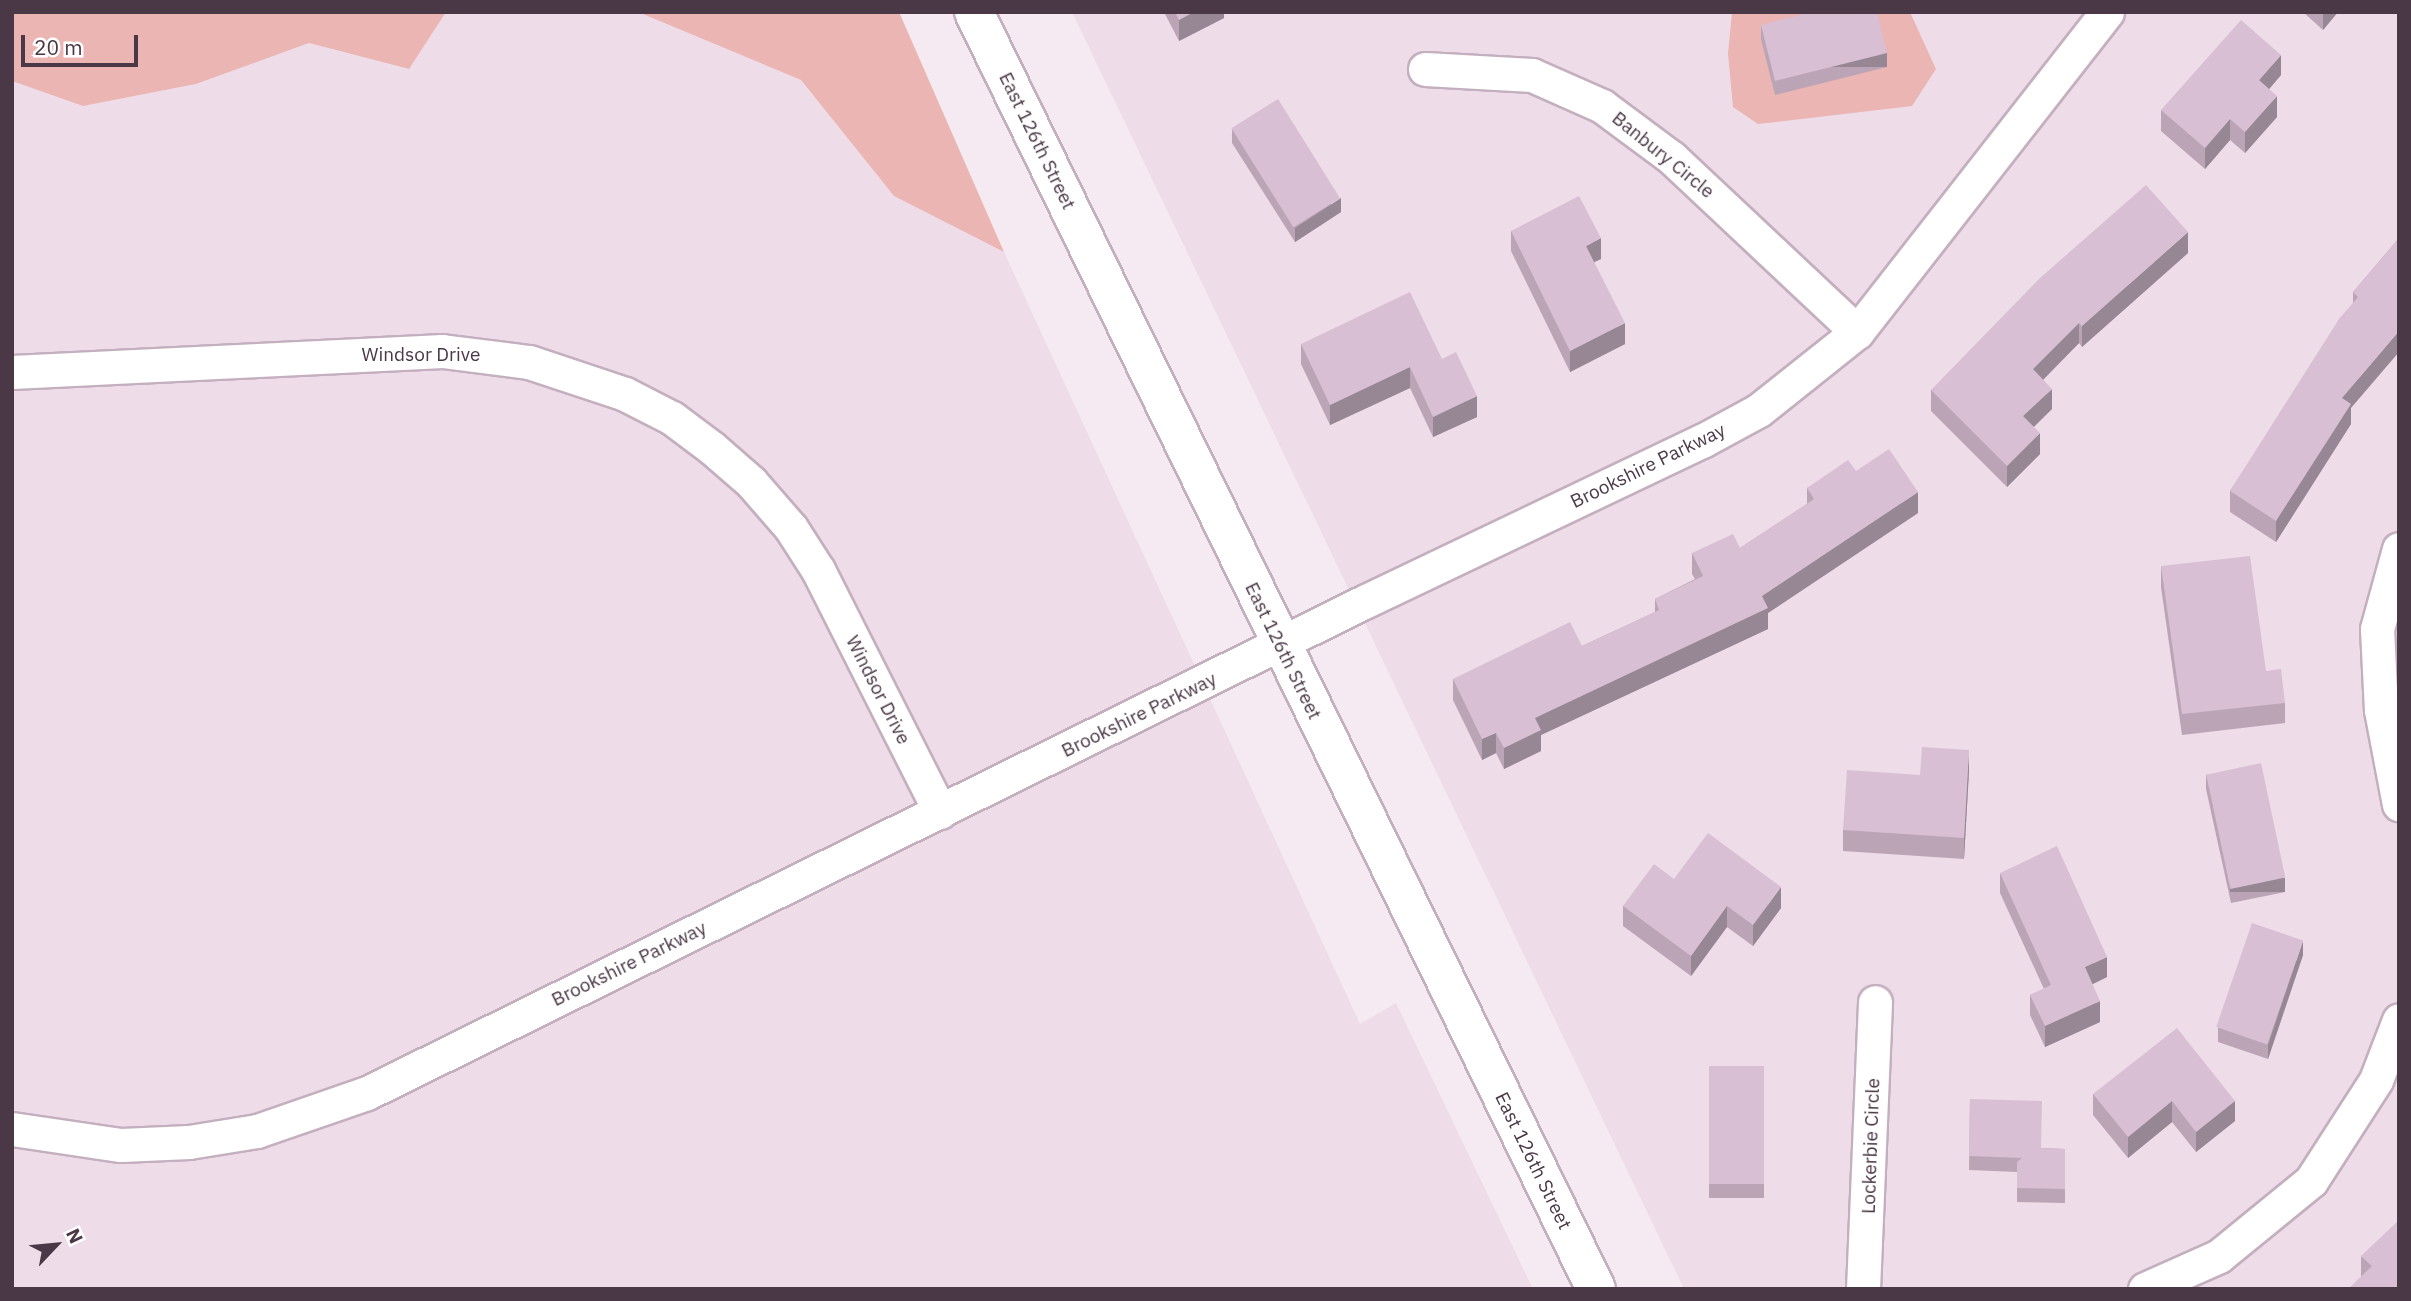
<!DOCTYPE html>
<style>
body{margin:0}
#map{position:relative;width:2411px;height:1301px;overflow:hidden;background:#f5eaf2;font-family:"IBM Plex Sans",sans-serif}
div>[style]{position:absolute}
.residential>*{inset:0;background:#eedce9}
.green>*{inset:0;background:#eab5b2}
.roads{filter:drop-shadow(2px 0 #c4afbf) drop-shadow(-2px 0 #c4afbf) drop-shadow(0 2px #c4afbf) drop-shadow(0 -2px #c4afbf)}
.minor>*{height:33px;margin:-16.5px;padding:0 16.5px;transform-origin:16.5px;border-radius:16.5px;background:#fff}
.tertiary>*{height:38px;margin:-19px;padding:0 19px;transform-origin:19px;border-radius:19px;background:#fff}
.wall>*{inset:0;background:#baa4b5;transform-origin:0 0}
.shaded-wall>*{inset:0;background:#978694;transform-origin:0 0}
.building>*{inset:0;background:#d8bfd3;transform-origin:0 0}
span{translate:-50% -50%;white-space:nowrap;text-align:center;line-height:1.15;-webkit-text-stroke:5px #fff;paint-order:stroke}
.street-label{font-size:19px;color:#4a3846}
.frame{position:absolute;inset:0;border:14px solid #4a3846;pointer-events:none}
.north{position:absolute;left:21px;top:1210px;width:70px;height:70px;-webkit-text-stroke:5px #fff;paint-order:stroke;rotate:64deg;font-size:19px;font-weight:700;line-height:28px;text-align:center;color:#4a3846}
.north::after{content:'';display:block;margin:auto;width:24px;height:32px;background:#4a3846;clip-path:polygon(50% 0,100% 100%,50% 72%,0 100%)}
.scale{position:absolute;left:21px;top:35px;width:117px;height:32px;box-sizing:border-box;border:4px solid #4a3846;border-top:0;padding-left:9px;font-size:21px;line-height:24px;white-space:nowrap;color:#4a3846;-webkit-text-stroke:5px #fff;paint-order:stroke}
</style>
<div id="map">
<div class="residential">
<i style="clip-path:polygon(446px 12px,638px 12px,801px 80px,894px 196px,1004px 252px,1360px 1024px,1396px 1003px,1533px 1289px,12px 1289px,12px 81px,83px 106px,196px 84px,309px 43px,408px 69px)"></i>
<i style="clip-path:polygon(1072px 12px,1732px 12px,1728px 53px,1936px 69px,1910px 12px,2399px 12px,2399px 1289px,1684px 1289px)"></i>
</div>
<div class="green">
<i style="clip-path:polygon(12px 12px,446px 12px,409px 69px,309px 43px,196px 84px,83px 106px,12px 81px)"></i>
<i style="clip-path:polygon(638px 12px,899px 12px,1004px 252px,894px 196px,801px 80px)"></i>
<i style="clip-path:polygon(1732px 12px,1910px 12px,1936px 69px,1912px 106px,1758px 124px,1733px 107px,1728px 53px)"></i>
</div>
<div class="roads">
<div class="minor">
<i style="left:1425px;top:69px;width:107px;rotate:3.2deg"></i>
<i style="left:1532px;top:75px;width:77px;rotate:23.9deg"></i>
<i style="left:1602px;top:106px;width:87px;rotate:36.6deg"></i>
<i style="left:1672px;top:158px;width:254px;rotate:43.2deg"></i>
<i style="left:12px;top:372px;width:431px;rotate:-2.8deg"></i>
<i style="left:442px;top:351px;width:88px;rotate:7.2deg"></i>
<i style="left:529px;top:362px;width:101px;rotate:18.4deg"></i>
<i style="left:625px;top:394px;width:53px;rotate:27.1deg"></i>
<i style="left:672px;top:418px;width:50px;rotate:36.9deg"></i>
<i style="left:712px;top:448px;width:52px;rotate:41.1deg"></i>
<i style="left:751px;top:482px;width:61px;rotate:49deg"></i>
<i style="left:791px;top:528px;width:50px;rotate:57.3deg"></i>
<i style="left:818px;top:570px;width:271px;rotate:63.2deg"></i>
<i style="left:2399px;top:549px;width:83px;rotate:105.4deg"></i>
<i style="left:2377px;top:629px;width:81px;rotate:87.2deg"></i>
<i style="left:2381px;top:710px;width:96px;rotate:79.2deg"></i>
<i style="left:12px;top:1129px;width:110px;rotate:8.4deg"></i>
<i style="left:121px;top:1145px;width:68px;rotate:-2.5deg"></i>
<i style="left:189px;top:1142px;width:69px;rotate:-9.2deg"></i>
<i style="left:257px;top:1131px;width:116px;rotate:-19.1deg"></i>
<i style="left:367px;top:1093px;width:1114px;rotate:-26.22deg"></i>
<i style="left:1366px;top:601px;width:372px;rotate:-25.5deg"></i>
<i style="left:1702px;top:441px;width:65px;rotate:-28.5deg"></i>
<i style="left:1759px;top:410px;width:125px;rotate:-38.5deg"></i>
<i style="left:1857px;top:332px;width:406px;rotate:-52deg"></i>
<i style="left:1863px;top:1289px;width:287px;rotate:-87.6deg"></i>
<i style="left:2145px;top:1289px;width:81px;rotate:-24deg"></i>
<i style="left:2219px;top:1256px;width:119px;rotate:-39.2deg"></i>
<i style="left:2311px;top:1181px;width:120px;rotate:-57.2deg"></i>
<i style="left:2376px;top:1080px;width:64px;rotate:-69deg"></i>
</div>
<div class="tertiary">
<i style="left:974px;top:12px;width:1420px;rotate:64.03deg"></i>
</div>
</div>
<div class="wall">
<i style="clip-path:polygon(1164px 12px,1224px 12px,1224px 18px,1179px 41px)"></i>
<i style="clip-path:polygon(2303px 12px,2338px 12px,2323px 30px)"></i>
<i style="clip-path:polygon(1761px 25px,1887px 67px,1775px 95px,1761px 39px)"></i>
<i style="clip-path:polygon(2281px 75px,2269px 89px,2277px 117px,2245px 153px,2230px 140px,2205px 169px,2161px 131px,2161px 110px)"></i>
<i style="clip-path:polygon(1232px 129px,1341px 212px,1295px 242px,1232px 143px)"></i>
<i style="clip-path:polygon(1511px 231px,1601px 259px,1594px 262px,1625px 344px,1570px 372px,1511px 251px)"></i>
<i style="clip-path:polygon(2399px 238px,2351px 408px,2351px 424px,2276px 542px,2230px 512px,2230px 491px,2353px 303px,2353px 292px)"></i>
<i style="clip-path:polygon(2188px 253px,2082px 347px,2079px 343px,2043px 380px,2052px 409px,2034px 427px,2040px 454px,2007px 487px,1931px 411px,1931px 390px)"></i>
<i style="clip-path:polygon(1301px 344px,1442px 359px,1477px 417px,1433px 437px,1410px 388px,1330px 425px,1301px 364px)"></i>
<i style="clip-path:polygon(1856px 471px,1918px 513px,1768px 613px,1768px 629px,1541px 735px,1541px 751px,1504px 769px,1496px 753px,1482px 760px,1453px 700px,1453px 679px,1582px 646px,1655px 612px,1655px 599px,1695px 579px,1692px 574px,1692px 553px,1740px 548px,1807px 504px,1807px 488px)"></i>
<i style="clip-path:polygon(2161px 566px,2266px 671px,2285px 703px,2285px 723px,2182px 735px,2161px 587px)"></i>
<i style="clip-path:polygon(1969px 771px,1964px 859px,1843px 851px,1843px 830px,1920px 775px)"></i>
<i style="clip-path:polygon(2206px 774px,2285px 892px,2231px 903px,2206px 789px)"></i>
<i style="clip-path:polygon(2000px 873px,2107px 977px,2092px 984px,2100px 1022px,2045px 1047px,2030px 1015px,2030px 995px,2044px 989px,2000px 893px)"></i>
<i style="clip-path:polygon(1674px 879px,1781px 908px,1753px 946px,1727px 927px,1691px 976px,1623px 926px,1623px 906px)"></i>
<i style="clip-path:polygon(2303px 955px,2268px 1059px,2218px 1042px,2218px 1028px)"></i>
<i style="left:1709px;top:1066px;width:55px;height:132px"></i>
<i style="clip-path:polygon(2093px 1094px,2235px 1101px,2235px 1121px,2196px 1152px,2172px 1122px,2128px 1158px,2093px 1115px)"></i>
<i style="clip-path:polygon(1970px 1099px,2041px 1148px,2065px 1149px,2065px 1203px,2017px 1202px,2017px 1172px,1969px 1170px)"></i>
<i style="clip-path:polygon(2361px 1256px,2399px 1289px,2361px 1276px)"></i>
</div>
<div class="shaded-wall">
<i style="clip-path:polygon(1194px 12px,1224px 12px,1224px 18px,1179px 41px,1179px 20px)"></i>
<i style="clip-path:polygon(2323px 12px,2338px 12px,2323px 30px)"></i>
<i style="left:1887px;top:53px;width:14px;height:115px;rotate:90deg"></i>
<i style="clip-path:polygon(2281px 55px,2281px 75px,2259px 101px,2259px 80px)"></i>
<i style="clip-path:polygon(2277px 96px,2277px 117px,2245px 153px,2245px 132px)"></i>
<i style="clip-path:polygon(2230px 119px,2230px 140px,2205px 169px,2205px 148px)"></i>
<i style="clip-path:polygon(1341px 198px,1341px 212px,1295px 242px,1295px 228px)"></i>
<i style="clip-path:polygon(2188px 232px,2188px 253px,2082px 347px,2082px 326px)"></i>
<i style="clip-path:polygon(1601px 238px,1601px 259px,1586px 266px,1586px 246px)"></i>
<i style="clip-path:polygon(1625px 323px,1625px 344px,1570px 372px,1570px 351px)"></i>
<i style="clip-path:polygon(2079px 323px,2079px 343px,2033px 390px,2033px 369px)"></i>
<i style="clip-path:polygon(2399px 331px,2399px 352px,2351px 408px,2351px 424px,2276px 542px,2276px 521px,2342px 398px)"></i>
<i style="clip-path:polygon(1410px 367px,1410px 388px,1330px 425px,1330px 405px)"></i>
<i style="clip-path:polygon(2052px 389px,2052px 409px,2023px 437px,2023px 416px)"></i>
<i style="clip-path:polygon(1477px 396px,1477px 417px,1433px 437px,1433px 417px)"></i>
<i style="clip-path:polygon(2040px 433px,2040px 454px,2007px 487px,2007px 466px)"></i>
<i style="clip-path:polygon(1918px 492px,1918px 513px,1768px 613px,1768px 629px,1541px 735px,1541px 751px,1504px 769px,1504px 748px,1535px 718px,1762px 596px)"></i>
<i style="clip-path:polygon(1496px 733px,1496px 753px,1482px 760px,1482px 739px)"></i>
<i style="clip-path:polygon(1969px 750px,1969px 771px,1964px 859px,1964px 838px)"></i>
<i style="left:2285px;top:878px;width:14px;height:55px;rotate:90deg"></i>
<i style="clip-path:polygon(1781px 887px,1781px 908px,1753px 946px,1753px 925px)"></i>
<i style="clip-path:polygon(1727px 906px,1727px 927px,1691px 976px,1691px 956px)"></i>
<i style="clip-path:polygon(2303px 941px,2303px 955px,2268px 1059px,2268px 1045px)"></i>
<i style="clip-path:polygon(2107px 957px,2107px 977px,2085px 988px,2085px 967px)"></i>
<i style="clip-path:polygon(2100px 1001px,2100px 1022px,2045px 1047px,2045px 1026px)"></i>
<i style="clip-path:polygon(2172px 1101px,2172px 1122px,2128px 1158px,2128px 1137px)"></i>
<i style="clip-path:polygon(2235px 1101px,2235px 1121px,2196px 1152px,2196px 1132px)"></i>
</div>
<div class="building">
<i style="clip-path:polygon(1175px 12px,1194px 12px,1179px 20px)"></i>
<i style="clip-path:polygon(1811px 12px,1877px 12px,1887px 53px,1775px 81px,1761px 25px)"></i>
<i style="clip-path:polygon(2241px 20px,2281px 55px,2259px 80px,2277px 96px,2245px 132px,2230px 119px,2205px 148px,2161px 110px)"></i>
<i style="left:1278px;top:99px;width:117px;height:55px;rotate:58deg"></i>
<i style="clip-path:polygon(2146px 185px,2188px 232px,2082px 326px,2079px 323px,2033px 369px,2052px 389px,2023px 416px,2040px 433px,2007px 466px,1931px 390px,2040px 278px)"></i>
<i style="clip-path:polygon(1579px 196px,1601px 238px,1586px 246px,1625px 323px,1570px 351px,1511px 231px)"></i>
<i style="clip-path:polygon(2399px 238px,2399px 331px,2342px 398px,2351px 404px,2276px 521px,2230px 491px,2339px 319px,2358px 297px,2353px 292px)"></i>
<i style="clip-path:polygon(1410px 292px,1442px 359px,1456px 352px,1477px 396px,1433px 417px,1410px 367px,1330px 405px,1301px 344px)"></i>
<i style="clip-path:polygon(1889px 449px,1918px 492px,1762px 596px,1768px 608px,1535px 718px,1541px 730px,1504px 748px,1496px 733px,1482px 739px,1453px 679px,1570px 622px,1582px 646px,1659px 610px,1655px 599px,1703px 576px,1692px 553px,1733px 534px,1740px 548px,1814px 499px,1807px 488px,1848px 460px,1856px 471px)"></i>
<i style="clip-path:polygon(2250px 556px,2266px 671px,2281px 669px,2285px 703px,2182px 714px,2161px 566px)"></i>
<i style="clip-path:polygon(1922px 747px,1969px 750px,1964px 838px,1843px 830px,1847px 770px,1920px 775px)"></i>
<i style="left:2261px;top:763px;width:117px;height:56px;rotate:78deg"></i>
<i style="clip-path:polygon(1708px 833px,1781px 887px,1753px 925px,1727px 906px,1691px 956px,1623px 906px,1654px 864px,1674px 879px)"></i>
<i style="clip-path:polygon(2057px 846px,2107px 957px,2085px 967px,2100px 1001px,2045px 1026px,2030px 995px,2051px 985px,2000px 873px)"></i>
<i style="left:2252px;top:923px;width:54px;height:110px;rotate:19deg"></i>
<i style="clip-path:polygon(2177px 1028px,2235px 1101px,2196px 1132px,2172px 1101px,2128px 1137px,2093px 1094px)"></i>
<i style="left:1709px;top:1066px;width:55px;height:118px"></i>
<i style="clip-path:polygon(1970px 1099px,2042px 1101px,2041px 1148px,2065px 1149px,2065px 1189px,2017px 1188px,2017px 1162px,2022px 1158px,1969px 1156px)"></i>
<i style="clip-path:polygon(2398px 1221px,2399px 1289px,2348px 1289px,2372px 1266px,2361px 1256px)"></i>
</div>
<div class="street-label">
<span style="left:1037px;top:141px;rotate:64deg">East 126th Street</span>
<span style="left:1663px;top:155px;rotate:39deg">Banbury Circle</span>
<span style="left:421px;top:355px">Windsor Drive</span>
<span style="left:1648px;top:466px;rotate:-26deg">Brookshire Parkway</span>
<span style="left:1283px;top:651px;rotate:64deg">East 126th Street</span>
<span style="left:878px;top:690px;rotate:63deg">Windsor Drive</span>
<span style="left:1139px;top:715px;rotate:-26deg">Brookshire Parkway</span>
<span style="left:629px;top:964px;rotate:-26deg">Brookshire Parkway</span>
<span style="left:1871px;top:1146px;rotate:-88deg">Lockerbie Circle</span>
<span style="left:1533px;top:1161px;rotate:64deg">East 126th Street</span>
</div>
<div class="frame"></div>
<div class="north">N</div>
<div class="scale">20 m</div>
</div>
